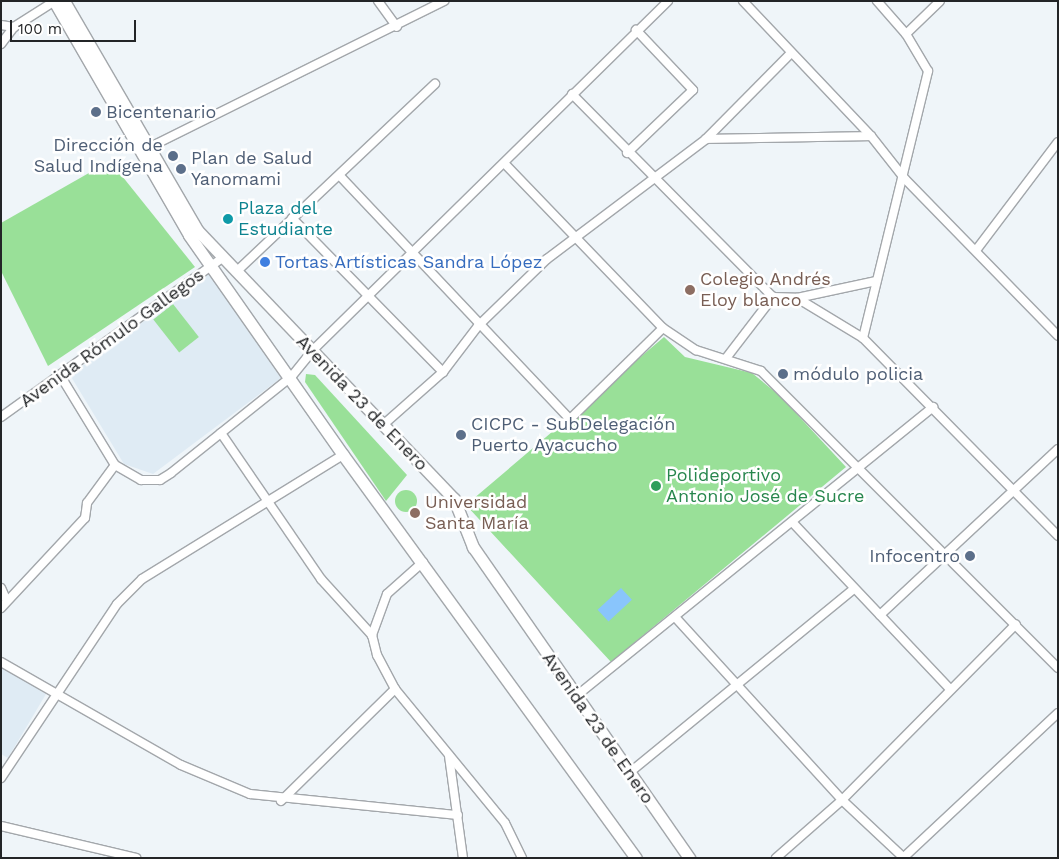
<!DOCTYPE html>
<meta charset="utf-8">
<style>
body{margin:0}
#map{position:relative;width:1059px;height:859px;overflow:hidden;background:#eff5f9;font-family:"Work Sans",sans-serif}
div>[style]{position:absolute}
.built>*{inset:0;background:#dfebf4}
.green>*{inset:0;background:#99e098;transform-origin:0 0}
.round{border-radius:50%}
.water>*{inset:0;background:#89c5fc;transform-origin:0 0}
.roads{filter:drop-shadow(1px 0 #a3a7ab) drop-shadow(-1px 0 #a3a7ab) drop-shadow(0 1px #a3a7ab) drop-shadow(0 -1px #a3a7ab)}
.street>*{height:8px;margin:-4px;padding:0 4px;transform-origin:4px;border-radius:4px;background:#fff}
.secondary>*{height:11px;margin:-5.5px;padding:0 5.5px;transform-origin:5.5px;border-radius:5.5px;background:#fff}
.dots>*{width:14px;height:14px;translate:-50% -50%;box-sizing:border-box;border:2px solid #fff;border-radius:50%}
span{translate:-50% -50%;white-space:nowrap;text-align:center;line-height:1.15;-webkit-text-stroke:5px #fff;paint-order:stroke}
.service-label{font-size:18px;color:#4e5e75}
.left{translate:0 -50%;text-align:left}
.right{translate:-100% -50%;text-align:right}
.culture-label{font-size:18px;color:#0d838f}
.shop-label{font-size:18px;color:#366cbe}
.education-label{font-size:18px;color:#785e54}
.street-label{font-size:18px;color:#232527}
.leisure-label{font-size:18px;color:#27864d}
.frame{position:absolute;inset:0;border:2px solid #232527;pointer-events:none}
.scale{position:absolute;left:10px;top:20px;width:126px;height:22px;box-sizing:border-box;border:2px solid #232527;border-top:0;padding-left:6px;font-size:15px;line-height:18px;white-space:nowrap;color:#232527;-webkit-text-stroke:4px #fff;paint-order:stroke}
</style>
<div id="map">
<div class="built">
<i style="clip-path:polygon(209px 274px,281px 378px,153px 474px,124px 464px,70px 375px)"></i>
<i style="clip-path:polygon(1px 667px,46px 694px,8px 758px,1px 754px)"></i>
</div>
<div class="green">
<i style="clip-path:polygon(110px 161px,195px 267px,48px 366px,1px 271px,1px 223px)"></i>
<i style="left:173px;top:304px;width:42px;height:25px;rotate:52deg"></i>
<i style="clip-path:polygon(664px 337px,685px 357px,752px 373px,780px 396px,846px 467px,611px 662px,466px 505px)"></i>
<i style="clip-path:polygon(306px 374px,315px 375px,407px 475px,386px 501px,305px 382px)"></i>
<i class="round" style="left:395px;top:490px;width:22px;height:22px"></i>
</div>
<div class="water">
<i style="left:621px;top:588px;width:16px;height:32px;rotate:47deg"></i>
</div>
<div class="roads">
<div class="street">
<i style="left:378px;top:1px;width:32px;rotate:54deg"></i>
<i style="left:743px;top:1px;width:186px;rotate:46.5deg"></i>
<i style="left:871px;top:136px;width:55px;rotate:51.7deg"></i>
<i style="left:905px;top:179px;width:219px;rotate:45.7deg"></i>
<i style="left:1px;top:25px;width:13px;rotate:9deg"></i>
<i style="left:906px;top:34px;width:47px;rotate:-44.1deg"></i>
<i style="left:1px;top:44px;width:21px;rotate:-53deg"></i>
<i style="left:14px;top:27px;width:49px;rotate:-32.4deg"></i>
<i style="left:572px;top:94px;width:286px;rotate:45.3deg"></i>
<i style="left:773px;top:297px;width:24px;rotate:2deg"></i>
<i style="left:797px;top:298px;width:81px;rotate:-12.1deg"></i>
<i style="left:706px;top:139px;width:165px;rotate:-1deg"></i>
<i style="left:146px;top:149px;width:333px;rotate:-26.4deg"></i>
<i style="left:627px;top:153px;width:91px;rotate:-43.7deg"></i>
<i style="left:693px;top:90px;width:83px;rotate:-133.5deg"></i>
<i style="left:505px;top:164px;width:228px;rotate:46.1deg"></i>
<i style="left:663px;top:328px;width:40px;rotate:34deg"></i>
<i style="left:696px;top:350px;width:68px;rotate:17.9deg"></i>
<i style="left:761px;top:371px;width:420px;rotate:45deg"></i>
<i style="left:340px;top:176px;width:335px;rotate:46.6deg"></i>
<i style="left:570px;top:419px;width:130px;rotate:-44.4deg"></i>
<i style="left:292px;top:218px;width:216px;rotate:45.6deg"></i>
<i style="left:977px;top:249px;width:134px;rotate:-52.9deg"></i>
<i style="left:236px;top:272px;width:274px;rotate:-43.4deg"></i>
<i style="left:797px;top:298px;width:77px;rotate:31.2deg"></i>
<i style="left:863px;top:338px;width:278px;rotate:45.4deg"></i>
<i style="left:863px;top:338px;width:275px;rotate:-76.3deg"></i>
<i style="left:928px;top:71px;width:43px;rotate:-120.7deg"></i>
<i style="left:906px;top:34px;width:44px;rotate:-131.3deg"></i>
<i style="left:727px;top:357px;width:76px;rotate:-52.5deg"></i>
<i style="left:60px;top:375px;width:105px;rotate:58.6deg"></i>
<i style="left:115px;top:465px;width:30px;rotate:30deg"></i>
<i style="left:141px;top:480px;width:19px"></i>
<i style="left:160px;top:480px;width:13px;rotate:-32deg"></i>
<i style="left:171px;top:473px;width:155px;rotate:-38.7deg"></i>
<i style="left:292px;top:376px;width:32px;rotate:-51deg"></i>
<i style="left:312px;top:351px;width:499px;rotate:-44.5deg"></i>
<i style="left:1px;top:417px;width:272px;rotate:-35.7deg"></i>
<i style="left:383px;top:425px;width:80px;rotate:-41.5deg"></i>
<i style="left:443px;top:372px;width:58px;rotate:-52.7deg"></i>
<i style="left:478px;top:326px;width:96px;rotate:-44.2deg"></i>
<i style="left:547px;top:259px;width:199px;rotate:-37deg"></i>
<i style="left:706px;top:139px;width:121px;rotate:-45.3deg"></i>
<i style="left:221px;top:433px;width:177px;rotate:55.6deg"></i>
<i style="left:321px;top:579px;width:76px;rotate:47.7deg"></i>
<i style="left:794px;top:524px;width:227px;rotate:46.6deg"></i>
<i style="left:423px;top:562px;width:48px;rotate:138.4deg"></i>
<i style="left:387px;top:594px;width:44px;rotate:110.1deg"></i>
<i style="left:372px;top:635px;width:21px;rotate:76deg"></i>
<i style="left:377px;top:655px;width:38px;rotate:62deg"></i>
<i style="left:395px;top:689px;width:173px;rotate:50.6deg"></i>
<i style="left:505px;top:823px;width:39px;rotate:64deg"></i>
<i style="left:1px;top:588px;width:12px;rotate:66deg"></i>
<i style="left:1px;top:608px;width:123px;rotate:-47deg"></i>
<i style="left:85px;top:518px;width:15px;rotate:-82deg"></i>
<i style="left:87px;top:503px;width:47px;rotate:-53.6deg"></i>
<i style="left:880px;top:615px;width:243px;rotate:-43deg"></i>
<i style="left:675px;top:617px;width:248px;rotate:47.6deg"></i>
<i style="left:842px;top:800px;width:83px;rotate:43.1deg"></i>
<i style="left:1px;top:662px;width:207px;rotate:29.8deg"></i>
<i style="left:181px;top:765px;width:75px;rotate:22.8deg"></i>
<i style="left:250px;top:794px;width:209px;rotate:5.8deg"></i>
<i style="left:575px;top:697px;width:461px;rotate:-39deg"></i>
<i style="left:449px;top:756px;width:103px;rotate:82.2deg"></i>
<i style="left:629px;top:773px;width:291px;rotate:-39.3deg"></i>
<i style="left:1px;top:778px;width:209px;rotate:-56.3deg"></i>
<i style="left:117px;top:604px;width:35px;rotate:-45deg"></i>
<i style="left:142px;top:579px;width:236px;rotate:-31.7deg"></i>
<i style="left:281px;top:801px;width:160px;rotate:-44.5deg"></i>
<i style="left:1px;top:826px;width:139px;rotate:13.3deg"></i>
<i style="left:776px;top:858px;width:88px;rotate:-41.3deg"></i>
<i style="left:842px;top:800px;width:247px;rotate:-45.3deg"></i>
<i style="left:903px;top:858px;width:212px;rotate:-43.1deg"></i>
</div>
<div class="secondary">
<i style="left:54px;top:1px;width:270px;rotate:60deg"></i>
<i style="left:189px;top:235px;width:269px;rotate:55deg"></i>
<i style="left:343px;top:455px;width:498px;rotate:54deg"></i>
<i style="left:64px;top:1px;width:266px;rotate:59.8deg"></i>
<i style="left:198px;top:231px;width:371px;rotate:46.3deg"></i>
<i style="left:454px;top:499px;width:52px;rotate:68.4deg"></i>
<i style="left:473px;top:547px;width:379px;rotate:55.2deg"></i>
</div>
</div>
<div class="dots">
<i style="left:96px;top:112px;background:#5c6f8a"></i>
<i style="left:173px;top:156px;background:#5c6f8a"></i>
<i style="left:181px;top:169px;background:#5c6f8a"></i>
<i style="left:228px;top:219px;background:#0f9aa8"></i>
<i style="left:265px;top:262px;background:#3f7fe0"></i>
<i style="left:690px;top:290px;background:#8d6e63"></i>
<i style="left:783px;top:374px;background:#5c6f8a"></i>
<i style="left:461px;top:435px;background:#5c6f8a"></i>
<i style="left:656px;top:486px;background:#2e9e5b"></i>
<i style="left:415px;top:513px;background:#8d6e63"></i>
<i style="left:970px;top:556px;background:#5c6f8a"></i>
</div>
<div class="service-label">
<span class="left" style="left:106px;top:112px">Bicentenario</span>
<span class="right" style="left:163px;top:156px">Dirección de<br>Salud Indígena</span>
<span class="left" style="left:191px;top:169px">Plan de Salud<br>Yanomami</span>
<span class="left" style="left:793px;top:374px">módulo policia</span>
<span class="left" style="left:471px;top:435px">CICPC - SubDelegación<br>Puerto Ayacucho</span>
<span class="right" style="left:960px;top:556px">Infocentro</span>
</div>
<div class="culture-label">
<span class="left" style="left:238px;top:219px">Plaza del<br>Estudiante</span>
</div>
<div class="shop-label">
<span class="left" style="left:275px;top:262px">Tortas Artísticas Sandra López</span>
</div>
<div class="education-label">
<span class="left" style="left:700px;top:290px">Colegio Andrés<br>Eloy blanco</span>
<span class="left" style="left:425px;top:513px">Universidad<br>Santa María</span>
</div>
<div class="street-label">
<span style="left:112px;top:338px;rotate:-36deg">Avenida Rómulo Gallegos</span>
<span style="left:362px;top:403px;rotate:46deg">Avenida 23 de Enero</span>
<span style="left:598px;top:728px;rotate:55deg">Avenida 23 de Enero</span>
</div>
<div class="leisure-label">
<span class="left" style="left:666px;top:486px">Polideportivo<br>Antonio José de Sucre</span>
</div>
<div class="frame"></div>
<div class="scale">100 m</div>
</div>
